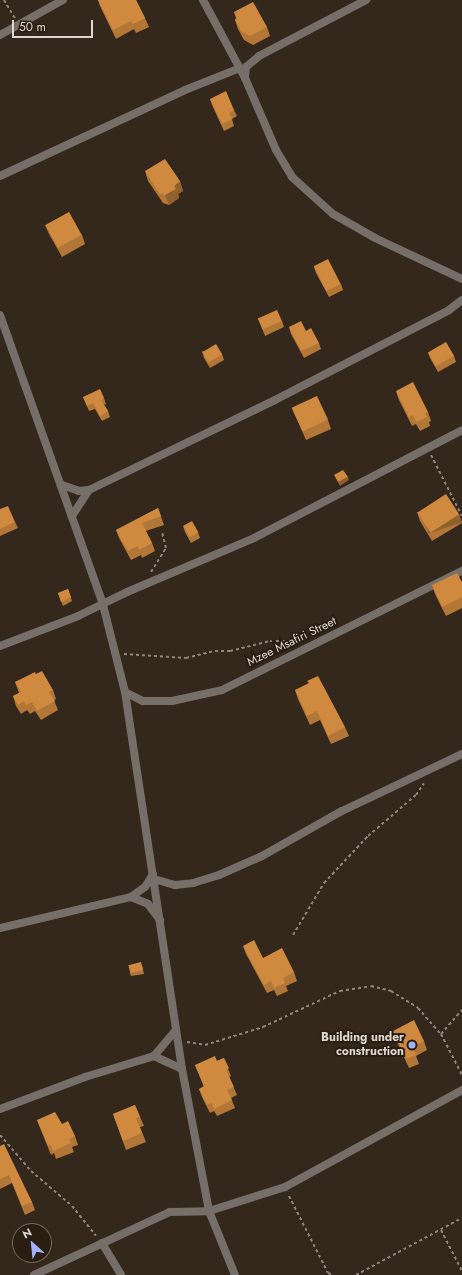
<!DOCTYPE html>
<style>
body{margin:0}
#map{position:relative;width:462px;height:1275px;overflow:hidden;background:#34271b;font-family:Jost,sans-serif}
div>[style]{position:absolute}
.path>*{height:2px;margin-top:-1px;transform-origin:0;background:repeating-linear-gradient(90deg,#90857c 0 3px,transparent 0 6px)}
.minor>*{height:8px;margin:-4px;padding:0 4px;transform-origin:4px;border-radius:4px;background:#766f69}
.wall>*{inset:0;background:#b27737}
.shaded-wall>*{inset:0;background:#91612d;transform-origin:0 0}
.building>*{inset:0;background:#cf8a40;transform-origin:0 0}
.dots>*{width:11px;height:11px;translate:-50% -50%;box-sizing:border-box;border:2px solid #2a1e12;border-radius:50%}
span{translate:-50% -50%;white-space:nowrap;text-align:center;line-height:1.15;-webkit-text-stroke:4px #2a1e12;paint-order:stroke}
.street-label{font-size:12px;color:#dfd6cf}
.poi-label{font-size:12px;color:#dfd6cf;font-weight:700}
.right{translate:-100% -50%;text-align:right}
.north{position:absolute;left:12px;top:1223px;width:40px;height:40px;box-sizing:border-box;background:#2a1e12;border:1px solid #72685e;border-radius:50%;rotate:333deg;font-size:11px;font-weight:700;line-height:16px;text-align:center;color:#dfd6cf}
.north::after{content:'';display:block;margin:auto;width:14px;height:18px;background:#a3b2fd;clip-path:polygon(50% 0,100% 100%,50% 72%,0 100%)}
.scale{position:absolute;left:12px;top:20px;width:81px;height:18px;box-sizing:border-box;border:2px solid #dfd6cf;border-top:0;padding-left:5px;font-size:12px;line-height:14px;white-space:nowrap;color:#dfd6cf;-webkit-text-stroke:3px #2a1e12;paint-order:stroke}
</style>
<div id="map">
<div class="path">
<i style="left:4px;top:0;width:21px;rotate:59deg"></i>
<i style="left:431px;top:455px;width:68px;rotate:63.1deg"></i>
<i style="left:151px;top:572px;width:28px;rotate:-58deg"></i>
<i style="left:166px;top:548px;width:16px;rotate:-104deg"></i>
<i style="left:124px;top:654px;width:62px;rotate:3.7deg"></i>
<i style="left:186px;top:658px;width:30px;rotate:-14deg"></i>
<i style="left:215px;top:651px;width:15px"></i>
<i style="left:230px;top:651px;width:41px;rotate:-14deg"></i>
<i style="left:270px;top:641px;width:30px"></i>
<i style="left:293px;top:935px;width:61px;rotate:-59.2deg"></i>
<i style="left:324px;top:883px;width:64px;rotate:-46.9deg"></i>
<i style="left:368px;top:836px;width:63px;rotate:-40.5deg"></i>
<i style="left:416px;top:795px;width:14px;rotate:-56deg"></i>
<i style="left:441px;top:1034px;width:32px;rotate:-49deg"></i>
<i style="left:187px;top:1042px;width:18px;rotate:9deg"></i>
<i style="left:205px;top:1045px;width:61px;rotate:-17.2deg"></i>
<i style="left:263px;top:1027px;width:85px;rotate:-25.1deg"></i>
<i style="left:340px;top:991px;width:31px;rotate:-9deg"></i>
<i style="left:371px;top:986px;width:21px;rotate:14deg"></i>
<i style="left:391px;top:991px;width:32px;rotate:32deg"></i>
<i style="left:418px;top:1008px;width:35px;rotate:49deg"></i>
<i style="left:441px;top:1034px;width:46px;rotate:62.9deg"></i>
<i style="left:0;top:1135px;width:48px;rotate:49.3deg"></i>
<i style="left:31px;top:1171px;width:54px;rotate:40.5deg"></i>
<i style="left:72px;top:1206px;width:38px;rotate:51deg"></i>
<i style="left:289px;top:1196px;width:86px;rotate:63.1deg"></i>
<i style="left:328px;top:1273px;width:6px;rotate:18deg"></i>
<i style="left:441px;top:1230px;width:46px;rotate:62.9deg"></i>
<i style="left:356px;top:1275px;width:120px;rotate:-28.3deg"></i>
</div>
<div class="minor">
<i style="left:203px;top:0;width:89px;rotate:61.7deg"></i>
<i style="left:245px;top:78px;width:78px;rotate:66.7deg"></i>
<i style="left:276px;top:150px;width:31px;rotate:59deg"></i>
<i style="left:292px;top:177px;width:55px;rotate:42.1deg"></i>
<i style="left:333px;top:214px;width:48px;rotate:29.7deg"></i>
<i style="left:375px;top:238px;width:96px;rotate:25.2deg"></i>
<i style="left:0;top:35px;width:72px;rotate:-29.1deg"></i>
<i style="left:245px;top:78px;width:11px;rotate:-85deg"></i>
<i style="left:246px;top:67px;width:17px;rotate:-40deg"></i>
<i style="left:259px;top:56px;width:121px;rotate:-27.6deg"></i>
<i style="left:0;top:176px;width:204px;rotate:-24.9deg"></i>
<i style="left:185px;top:90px;width:59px;rotate:-21.8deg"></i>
<i style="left:0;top:315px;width:308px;rotate:70.4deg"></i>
<i style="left:103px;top:605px;width:90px;rotate:75.8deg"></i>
<i style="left:125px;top:692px;width:381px;rotate:81.4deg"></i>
<i style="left:182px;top:1069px;width:145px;rotate:79.2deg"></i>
<i style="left:209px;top:1211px;width:69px;rotate:67.9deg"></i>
<i style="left:62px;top:485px;width:18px;rotate:19deg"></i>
<i style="left:79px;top:491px;width:10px;rotate:-6deg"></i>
<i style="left:89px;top:490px;width:207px;rotate:-25.8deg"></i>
<i style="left:275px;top:400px;width:196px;rotate:-27.3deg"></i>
<i style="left:449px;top:310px;width:16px;rotate:-38deg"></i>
<i style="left:72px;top:516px;width:31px;rotate:-57deg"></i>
<i style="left:0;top:646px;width:84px;rotate:-21deg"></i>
<i style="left:78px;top:616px;width:55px;rotate:-26.1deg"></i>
<i style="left:127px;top:592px;width:138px;rotate:-23deg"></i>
<i style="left:254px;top:538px;width:234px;rotate:-27.4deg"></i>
<i style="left:125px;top:692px;width:20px;rotate:27deg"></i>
<i style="left:143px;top:701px;width:29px"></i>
<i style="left:172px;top:701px;width:51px;rotate:-12.4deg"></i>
<i style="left:222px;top:690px;width:268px;rotate:-26.4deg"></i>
<i style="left:154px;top:879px;width:22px;rotate:16deg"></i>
<i style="left:175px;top:885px;width:18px;rotate:-6deg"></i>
<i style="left:193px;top:883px;width:27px;rotate:-17deg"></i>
<i style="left:219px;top:875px;width:47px;rotate:-23.8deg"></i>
<i style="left:262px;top:856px;width:92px;rotate:-29.4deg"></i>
<i style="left:342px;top:811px;width:133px;rotate:-25.4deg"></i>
<i style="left:131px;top:897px;width:17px;rotate:-36deg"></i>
<i style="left:145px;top:887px;width:15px;rotate:-58deg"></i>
<i style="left:0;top:928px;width:135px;rotate:-13.3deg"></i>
<i style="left:131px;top:897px;width:18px;rotate:22deg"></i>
<i style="left:148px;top:904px;width:20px;rotate:53deg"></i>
<i style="left:154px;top:1056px;width:33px;rotate:-50deg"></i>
<i style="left:0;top:1109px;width:91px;rotate:-20.6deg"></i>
<i style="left:85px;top:1077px;width:72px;rotate:-16.9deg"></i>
<i style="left:154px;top:1056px;width:31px;rotate:25deg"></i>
<i style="left:102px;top:1243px;width:37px;rotate:59deg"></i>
<i style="left:34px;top:1275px;width:150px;rotate:-24.9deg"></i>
<i style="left:170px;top:1212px;width:39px;rotate:-1deg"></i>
<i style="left:209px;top:1211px;width:80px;rotate:-17.5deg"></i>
<i style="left:285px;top:1187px;width:202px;rotate:-28.7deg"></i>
</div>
<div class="wall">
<i style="clip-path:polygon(98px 0,136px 0,145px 18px,149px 27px,136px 33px,134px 29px,116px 39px,100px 6px)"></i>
<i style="clip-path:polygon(234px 12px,267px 27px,270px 36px,253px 45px,244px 40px,238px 29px,235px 20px,236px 18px)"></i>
<i style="clip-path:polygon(210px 99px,234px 110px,237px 116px,232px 119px,234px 126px,224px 131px,212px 105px)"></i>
<i style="clip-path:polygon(145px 171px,180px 181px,183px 191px,178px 194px,179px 198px,169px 205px,163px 203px,148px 181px)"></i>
<i style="clip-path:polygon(45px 225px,82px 235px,85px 244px,62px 257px,49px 234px)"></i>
<i style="clip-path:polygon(314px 267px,341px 284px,343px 290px,329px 297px,316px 273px)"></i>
<i style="clip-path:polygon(258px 318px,282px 321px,284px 327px,265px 336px)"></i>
<i style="clip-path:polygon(289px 327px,306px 331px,319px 343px,321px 349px,304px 358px,291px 334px)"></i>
<i style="clip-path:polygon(202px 351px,222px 354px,224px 360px,210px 368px,204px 358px)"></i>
<i style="clip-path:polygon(428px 352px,454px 356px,456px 362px,438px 372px,430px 358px)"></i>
<i style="clip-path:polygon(396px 391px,428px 412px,431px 421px,429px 422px,430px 426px,420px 431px,416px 424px,412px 426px,399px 400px)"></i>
<i style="clip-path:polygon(83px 397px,104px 398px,106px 404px,104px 405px,108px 411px,110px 417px,102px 421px,95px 409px,89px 411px)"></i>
<i style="clip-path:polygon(292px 408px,328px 420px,331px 429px,306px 440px,296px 417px)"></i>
<i style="clip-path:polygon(158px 508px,164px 525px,146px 531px,152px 543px,155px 551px,142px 558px,141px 555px,131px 560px,119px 538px,116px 530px)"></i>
<i style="clip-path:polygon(0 509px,15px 522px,18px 528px,0 536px)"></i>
<i style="clip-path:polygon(417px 512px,459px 514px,462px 523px,432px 541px,420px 521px)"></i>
<i style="clip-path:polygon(183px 526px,198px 532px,200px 538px,191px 543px,185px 532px)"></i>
<i style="clip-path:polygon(462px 582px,462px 608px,446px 616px,435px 594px,432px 585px)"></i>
<i style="clip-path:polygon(68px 589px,72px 601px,63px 606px,58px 593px)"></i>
<i style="clip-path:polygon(36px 674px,53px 690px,56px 699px,54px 700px,58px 710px,41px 720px,35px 711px,30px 714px,27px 710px,21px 714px,16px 706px,13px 696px,19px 693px,15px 682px)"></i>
<i style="clip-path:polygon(295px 690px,345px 727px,349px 736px,331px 744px,320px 720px,310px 725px,298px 699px)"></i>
<i style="clip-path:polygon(243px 946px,263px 958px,294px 972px,297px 981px,286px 986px,288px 991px,277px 996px,274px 990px,267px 993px,246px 954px)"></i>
<i style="clip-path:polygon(142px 965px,144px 974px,131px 976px,130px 973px)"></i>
<i style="clip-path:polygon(393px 1031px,424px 1041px,427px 1050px,416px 1056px,419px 1064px,409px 1068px,396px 1040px)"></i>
<i style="clip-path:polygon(224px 1058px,231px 1076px,229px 1077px,237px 1095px,231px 1098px,235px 1108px,217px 1116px,214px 1111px,210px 1113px,202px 1097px,199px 1089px,204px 1087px,195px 1065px,217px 1061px)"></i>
<i style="clip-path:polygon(135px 1105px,144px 1126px,140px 1127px,146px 1142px,126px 1150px,113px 1114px)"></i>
<i style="clip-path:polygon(37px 1120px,62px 1124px,75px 1136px,78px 1145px,72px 1147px,74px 1152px,56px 1159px,54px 1153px,51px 1155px)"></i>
<i style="clip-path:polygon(0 1146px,32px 1202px,35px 1210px,25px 1215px,12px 1183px,0 1189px)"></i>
</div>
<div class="shaded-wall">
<i style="clip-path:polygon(180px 181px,183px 191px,178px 194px,179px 198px,169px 205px,165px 195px,174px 186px)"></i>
<i style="clip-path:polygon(348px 477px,349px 480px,340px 486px,338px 482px)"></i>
<i style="left:459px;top:514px;width:9px;height:35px;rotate:72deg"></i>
</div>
<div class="building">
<i style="clip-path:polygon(98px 0,136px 0,145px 18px,133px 24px,131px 21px,113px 30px)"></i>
<i style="clip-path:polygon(253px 2px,267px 27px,250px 36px,241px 31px,235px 20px,237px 18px,234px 12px)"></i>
<i style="clip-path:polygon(226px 91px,234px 110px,229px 113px,232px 119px,222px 124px,210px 99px)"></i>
<i style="clip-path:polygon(165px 159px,180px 181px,174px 186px,176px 189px,165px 195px,159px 193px,145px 171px)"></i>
<i style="left:69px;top:212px;width:26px;height:27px;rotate:61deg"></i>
<i style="left:328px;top:259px;width:28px;height:16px;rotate:63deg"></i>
<i style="left:277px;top:310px;width:12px;height:21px;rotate:66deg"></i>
<i style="clip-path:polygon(301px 321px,306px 331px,311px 328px,319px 343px,301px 351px,289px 327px)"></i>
<i style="left:446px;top:342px;width:16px;height:21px;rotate:60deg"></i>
<i style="left:216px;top:344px;width:12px;height:16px;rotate:59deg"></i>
<i style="clip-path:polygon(413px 382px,428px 412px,425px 413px,427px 417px,416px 422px,413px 415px,409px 417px,396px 391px)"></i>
<i style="clip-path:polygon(100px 389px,104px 398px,101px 400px,108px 411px,100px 416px,93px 403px,87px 406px,83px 397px)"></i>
<i style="left:317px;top:396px;width:26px;height:28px;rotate:65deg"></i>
<i style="clip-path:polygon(343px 470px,348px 477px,338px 482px,334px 475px)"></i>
<i style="left:446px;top:494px;width:24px;height:34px;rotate:57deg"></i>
<i style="clip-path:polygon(8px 506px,15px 522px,0 529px,0 509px)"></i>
<i style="clip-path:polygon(158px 508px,161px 516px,142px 523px,152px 543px,139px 550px,138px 546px,128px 551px,116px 530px)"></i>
<i style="left:192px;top:521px;width:13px;height:10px;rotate:61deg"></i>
<i style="clip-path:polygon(457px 573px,462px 582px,462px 597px,442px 607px,432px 585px)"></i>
<i style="clip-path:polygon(68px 589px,71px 597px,61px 602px,58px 593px)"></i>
<i style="clip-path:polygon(42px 671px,53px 690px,49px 692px,55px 701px,37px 711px,32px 702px,26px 705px,24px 701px,18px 705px,13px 696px,21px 692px,15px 682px,35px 672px,36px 674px)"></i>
<i style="clip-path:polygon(318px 676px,345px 727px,328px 736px,317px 711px,307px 716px,295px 690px,309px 683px,307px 681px)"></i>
<i style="clip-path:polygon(254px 940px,263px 958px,282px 948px,294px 972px,283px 978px,285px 983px,274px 988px,271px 981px,264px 985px,243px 946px)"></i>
<i style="left:141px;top:962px;width:8px;height:13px;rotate:76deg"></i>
<i style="clip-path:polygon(414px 1020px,424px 1041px,412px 1047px,416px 1055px,406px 1059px,393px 1031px)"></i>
<i style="clip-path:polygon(215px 1056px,217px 1061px,224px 1058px,229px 1068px,226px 1070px,234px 1087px,227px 1090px,232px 1100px,214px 1109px,212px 1103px,207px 1105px,199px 1089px,204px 1086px,195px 1065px)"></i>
<i style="clip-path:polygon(135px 1105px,140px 1117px,136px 1118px,142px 1133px,123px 1141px,113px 1114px)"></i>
<i style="clip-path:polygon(55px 1112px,62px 1124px,68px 1121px,75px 1136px,69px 1139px,71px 1143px,53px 1151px,51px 1145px,48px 1146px,37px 1120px)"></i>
<i style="clip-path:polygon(4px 1144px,32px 1202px,22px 1206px,9px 1175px,0 1179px,0 1146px)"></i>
</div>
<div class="dots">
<i style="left:412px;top:1045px;background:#a3b2fd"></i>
</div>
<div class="street-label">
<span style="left:292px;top:642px;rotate:-26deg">Mzee Msafiri Street</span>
</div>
<div class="poi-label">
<span class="right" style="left:404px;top:1045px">Building under<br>construction</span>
</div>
<div class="north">N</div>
<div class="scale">50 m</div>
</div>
